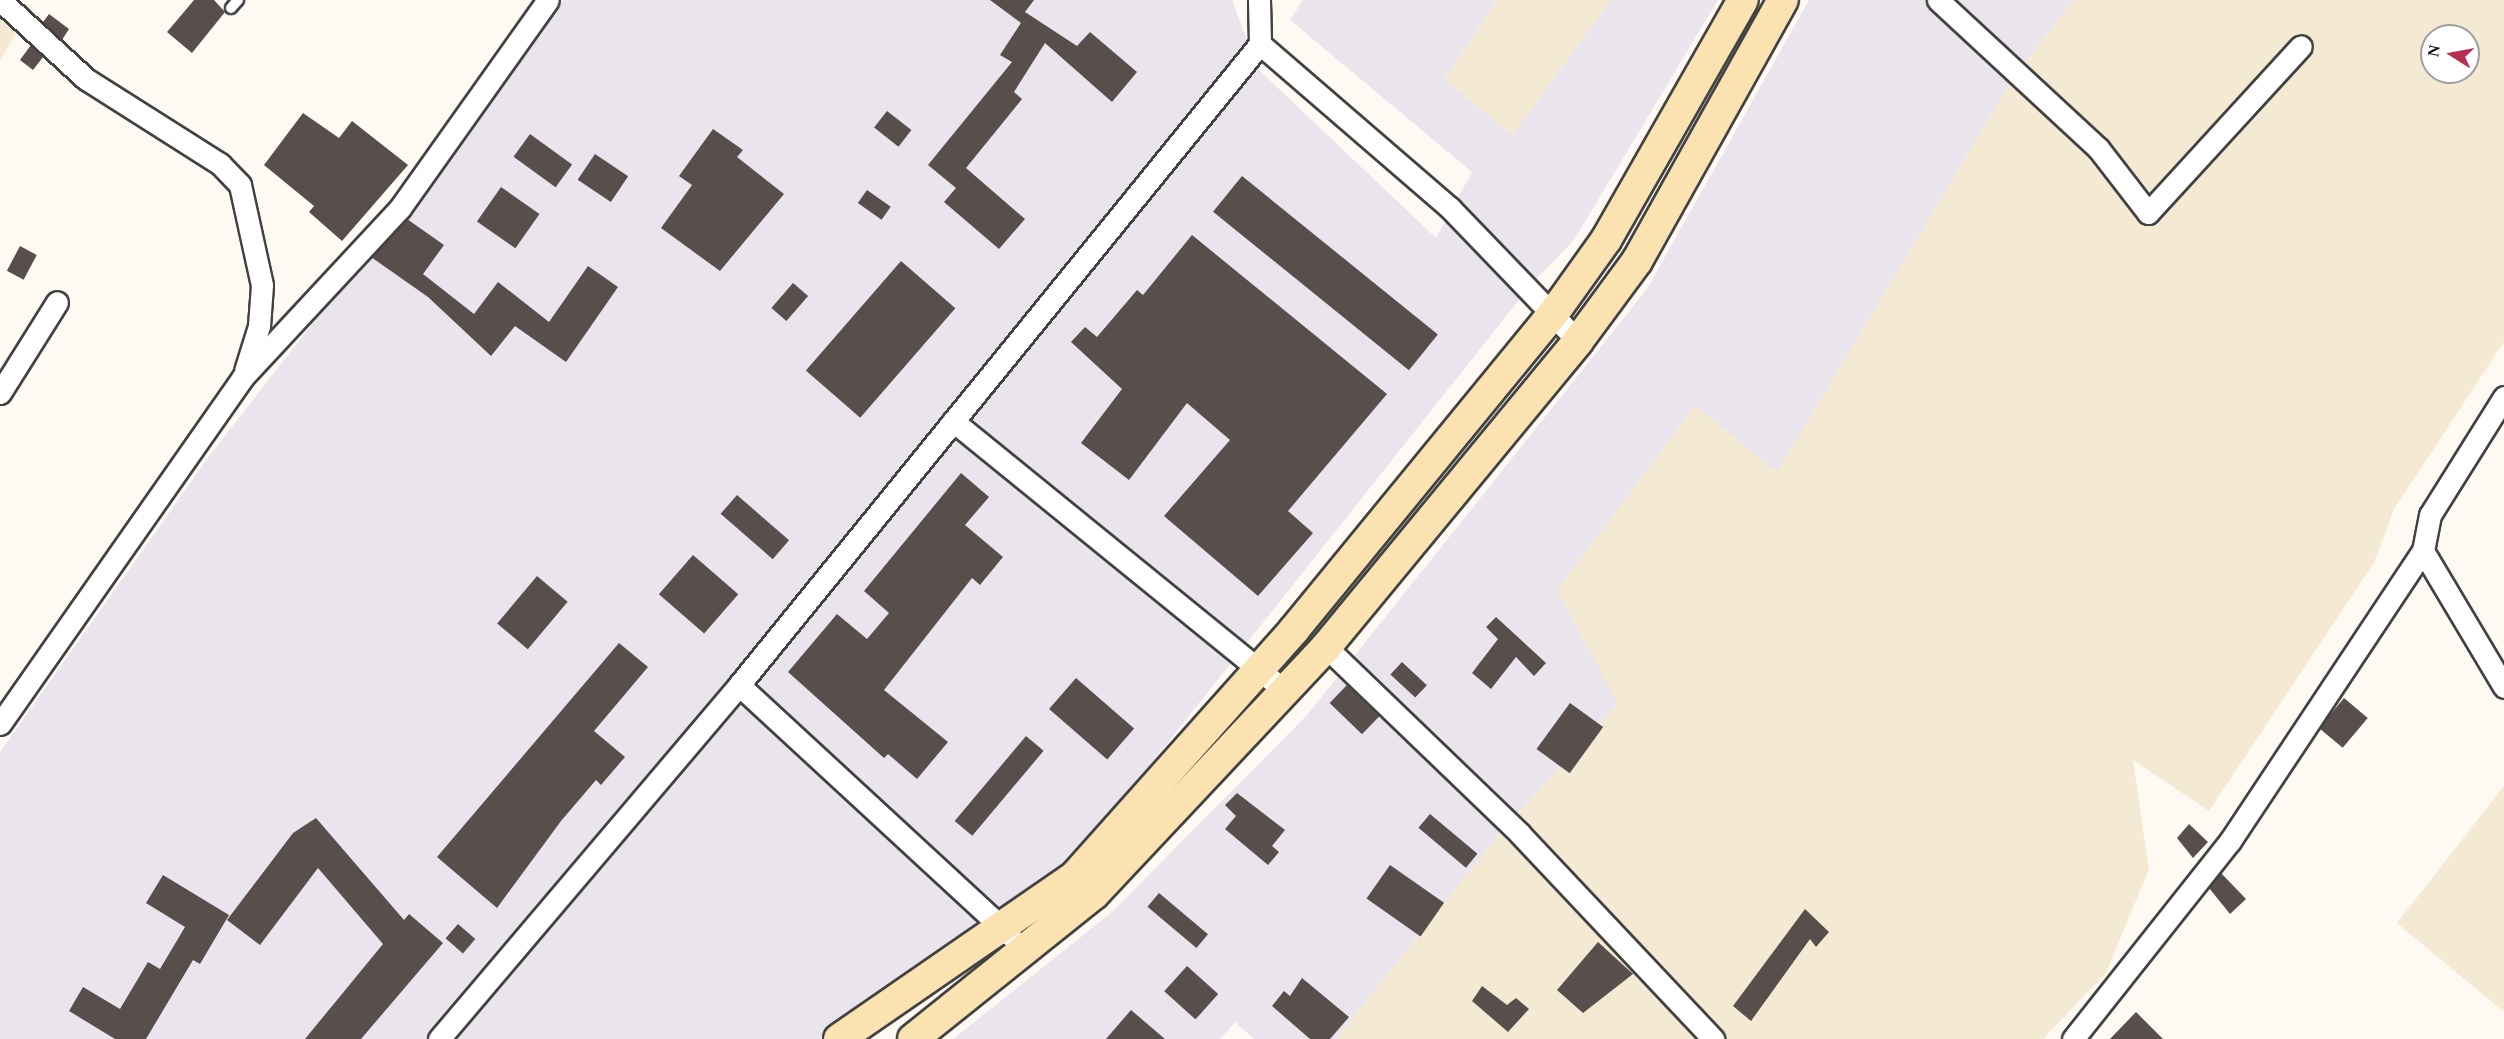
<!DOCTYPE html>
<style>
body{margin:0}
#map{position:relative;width:2504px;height:1039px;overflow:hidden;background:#fef9f2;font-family:Georgia,serif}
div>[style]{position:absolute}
.industrial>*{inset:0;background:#eae4ed}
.farmland>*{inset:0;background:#f4ead3}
.building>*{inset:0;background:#584e4c;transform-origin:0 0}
.roads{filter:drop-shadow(2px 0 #424242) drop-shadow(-2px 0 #424242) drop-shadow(0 2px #424242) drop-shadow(0 -2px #424242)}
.service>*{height:10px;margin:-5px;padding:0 5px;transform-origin:5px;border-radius:5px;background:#fff}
.minor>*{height:21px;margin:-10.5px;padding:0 10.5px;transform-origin:10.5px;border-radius:10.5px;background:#fff}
.secondary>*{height:30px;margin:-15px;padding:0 15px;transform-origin:15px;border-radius:15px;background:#fbe2b1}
span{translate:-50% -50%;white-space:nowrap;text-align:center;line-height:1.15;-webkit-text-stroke:6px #fff;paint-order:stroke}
.north{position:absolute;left:2420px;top:24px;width:60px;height:60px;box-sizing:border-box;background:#fff;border:2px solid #9f9f9f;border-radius:50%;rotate:281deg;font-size:16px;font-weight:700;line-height:24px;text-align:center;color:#0f0f0f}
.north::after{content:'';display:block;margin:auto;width:21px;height:27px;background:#ba2d53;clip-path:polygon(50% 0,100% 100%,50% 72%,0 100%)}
</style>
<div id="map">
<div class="industrial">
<i style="clip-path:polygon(564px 0,1232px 0,1258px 69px,1436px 238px,1472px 172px,1290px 20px,1303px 0,1497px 0,1445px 79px,1512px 135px,1611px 0,1718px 0,1574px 240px,1534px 281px,1069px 867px,851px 1039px,0 1039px,0 752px,210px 455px)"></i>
<i style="clip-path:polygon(1809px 0,2074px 0,2015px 75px,1777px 473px,1695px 406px,1558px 590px,1618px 704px,1499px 834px,1336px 1039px,1254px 1039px,1235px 1022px,1220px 1039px,953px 1039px,1111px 913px,1308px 714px,1647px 289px)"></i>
</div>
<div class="farmland">
<i style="clip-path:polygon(1497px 0,1611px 0,1512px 135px,1445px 79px)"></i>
<i style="clip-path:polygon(evenodd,2074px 0,2504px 0,2504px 342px,2394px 509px,2375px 561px,2209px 811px,2133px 760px,2149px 869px,2106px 973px,2043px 1039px,1336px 1039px,1499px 834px,1618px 704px,1557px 590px,1695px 406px,1777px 472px,2015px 75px,2074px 0,2432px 36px,2468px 36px,2468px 72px,2432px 72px,2432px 36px)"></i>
<i style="clip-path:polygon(0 18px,17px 32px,0 60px)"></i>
<i style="clip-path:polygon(2504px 786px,2504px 1012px,2397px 923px)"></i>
</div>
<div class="building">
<i style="clip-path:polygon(194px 0,214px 0,225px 12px,192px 53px,167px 32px)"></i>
<i style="clip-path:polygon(990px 0,1034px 0,1025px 12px,1077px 46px,1090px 32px,1137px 72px,1112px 102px,1045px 43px,1014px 92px,1022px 99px,966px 168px,1025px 219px,999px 249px,944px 202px,956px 188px,928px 165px,1012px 62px,1000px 55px,1021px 23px)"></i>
<i style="clip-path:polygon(49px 14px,69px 29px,62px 40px,43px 22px)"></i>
<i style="clip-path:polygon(31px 45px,43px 57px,33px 70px,20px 60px)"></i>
<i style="left:887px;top:111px;width:31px;height:21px;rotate:38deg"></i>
<i style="clip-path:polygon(303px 113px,339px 138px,352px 121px,408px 165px,342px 241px,309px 212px,314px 206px,264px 165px)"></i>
<i style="clip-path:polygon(713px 129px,743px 150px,737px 157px,784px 194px,720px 271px,661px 228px,692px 185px,679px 176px)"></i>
<i style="left:530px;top:134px;width:52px;height:28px;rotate:36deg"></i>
<i style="left:595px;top:154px;width:40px;height:31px;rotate:34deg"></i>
<i style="left:1242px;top:176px;width:252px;height:46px;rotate:39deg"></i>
<i style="left:501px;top:187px;width:47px;height:42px;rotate:35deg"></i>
<i style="left:867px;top:190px;width:29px;height:16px;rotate:35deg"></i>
<i style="clip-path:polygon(407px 219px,444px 245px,423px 274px,474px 314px,498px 282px,549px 322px,588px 266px,618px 287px,566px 362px,515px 326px,491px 356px,428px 297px,371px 257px)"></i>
<i style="clip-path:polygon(1192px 235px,1387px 394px,1288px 511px,1313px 533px,1258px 596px,1164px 516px,1230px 440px,1187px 403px,1129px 480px,1081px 443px,1122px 389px,1071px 342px,1085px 327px,1097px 337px,1137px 290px,1143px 295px)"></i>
<i style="left:20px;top:246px;width:19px;height:28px;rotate:28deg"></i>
<i style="left:901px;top:261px;width:72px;height:145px;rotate:41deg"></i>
<i style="left:793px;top:283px;width:20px;height:33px;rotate:41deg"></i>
<i style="clip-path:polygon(961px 473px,989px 497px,965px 525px,1003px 557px,980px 585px,972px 578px,884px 690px,948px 742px,917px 779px,888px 754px,884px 758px,788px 672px,837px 614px,867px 639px,889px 613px,864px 591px)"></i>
<i style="left:737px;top:495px;width:69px;height:25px;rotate:41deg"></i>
<i style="left:693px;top:555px;width:60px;height:52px;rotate:41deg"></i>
<i style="left:537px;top:576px;width:40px;height:62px;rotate:40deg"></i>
<i style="clip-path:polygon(1496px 617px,1546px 663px,1534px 676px,1516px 657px,1491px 689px,1472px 673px,1498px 639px,1486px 627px)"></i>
<i style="clip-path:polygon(619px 643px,648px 667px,594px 731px,625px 757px,601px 785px,596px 780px,561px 821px,497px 908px,437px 857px)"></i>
<i style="left:1402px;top:662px;width:34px;height:17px;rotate:43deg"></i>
<i style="left:1076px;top:678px;width:77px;height:41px;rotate:41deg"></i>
<i style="left:1347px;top:685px;width:45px;height:25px;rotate:44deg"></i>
<i style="left:2344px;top:698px;width:31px;height:39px;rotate:40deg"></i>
<i style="left:1570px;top:703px;width:41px;height:57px;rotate:36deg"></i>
<i style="left:1026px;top:736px;width:23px;height:111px;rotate:40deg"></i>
<i style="clip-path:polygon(1237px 793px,1285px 830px,1272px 846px,1279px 852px,1268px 865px,1225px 829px,1236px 816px,1225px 805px)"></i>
<i style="left:1430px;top:814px;width:62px;height:18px;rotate:40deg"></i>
<i style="clip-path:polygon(316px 818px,404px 920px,409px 914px,443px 943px,361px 1039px,305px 1039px,383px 944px,318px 868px,260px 945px,227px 920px,293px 833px)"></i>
<i style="clip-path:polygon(2189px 824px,2208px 842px,2193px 858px,2177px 838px)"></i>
<i style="left:1390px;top:865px;width:66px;height:41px;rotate:35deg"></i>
<i style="clip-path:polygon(2221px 873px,2246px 899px,2230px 914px,2209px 888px)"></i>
<i style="clip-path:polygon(163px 875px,229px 915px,200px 964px,193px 960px,146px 1039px,115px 1039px,69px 1011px,83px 987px,120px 1009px,148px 962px,160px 969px,185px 927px,146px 903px)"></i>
<i style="left:1159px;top:893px;width:64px;height:18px;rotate:40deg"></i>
<i style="clip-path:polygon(1805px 909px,1829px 932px,1816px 947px,1810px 939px,1751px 1021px,1733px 1006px)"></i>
<i style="left:458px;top:924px;width:23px;height:19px;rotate:41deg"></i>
<i style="clip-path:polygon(1598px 942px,1633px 974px,1583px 1013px,1557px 990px)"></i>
<i style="left:1187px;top:966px;width:42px;height:34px;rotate:42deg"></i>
<i style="clip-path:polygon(1302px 978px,1349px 1017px,1330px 1039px,1310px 1039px,1272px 1006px,1284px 991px,1290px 996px)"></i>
<i style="clip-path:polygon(1482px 986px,1507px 1005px,1516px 998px,1529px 1009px,1508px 1032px,1472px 1001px)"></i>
<i style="clip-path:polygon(1131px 1010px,1165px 1039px,1106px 1039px)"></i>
<i style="clip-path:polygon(2136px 1012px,2163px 1039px,2110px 1039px)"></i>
</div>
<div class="roads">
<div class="service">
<i style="left:231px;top:8px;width:11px;rotate:-49deg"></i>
</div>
<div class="minor">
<i style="left:0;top:0;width:117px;rotate:42.6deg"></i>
<i style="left:86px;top:79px;width:159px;rotate:32.4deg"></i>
<i style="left:220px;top:164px;width:29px;rotate:46deg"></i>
<i style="left:240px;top:185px;width:102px;rotate:77.6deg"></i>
<i style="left:262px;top:285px;width:41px;rotate:94.2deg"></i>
<i style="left:259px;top:326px;width:47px;rotate:107.3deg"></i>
<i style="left:1938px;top:0;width:218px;rotate:42.8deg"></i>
<i style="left:2098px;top:148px;width:82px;rotate:52.4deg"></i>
<i style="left:2148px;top:213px;width:226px;rotate:-47.5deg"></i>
<i style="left:1260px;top:44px;width:251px;rotate:40.8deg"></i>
<i style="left:1450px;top:208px;width:185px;rotate:46.1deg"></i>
<i style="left:0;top:393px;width:107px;rotate:-57.9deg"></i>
<i style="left:2504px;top:397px;width:139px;rotate:122.1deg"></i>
<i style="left:2430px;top:515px;width:37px;rotate:101deg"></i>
<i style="left:2423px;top:551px;width:158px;rotate:59.2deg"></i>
<i style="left:953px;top:421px;width:427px;rotate:39.1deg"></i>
<i style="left:1326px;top:647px;width:269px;rotate:43.9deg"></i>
<i style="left:1520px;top:834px;width:282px;rotate:46.7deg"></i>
<i style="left:739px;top:685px;width:369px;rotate:42.7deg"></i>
<i style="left:0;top:724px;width:424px;rotate:-55deg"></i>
<i style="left:243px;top:377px;width:231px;rotate:-47.1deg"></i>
<i style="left:400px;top:208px;width:255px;rotate:-54.6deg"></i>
<i style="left:439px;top:1039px;width:464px;rotate:-49.7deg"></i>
<i style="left:739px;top:685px;width:826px;rotate:-50.9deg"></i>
<i style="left:1260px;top:44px;width:44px;rotate:-91.3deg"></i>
<i style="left:2073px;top:1039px;width:253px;rotate:-51.6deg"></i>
<i style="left:2230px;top:841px;width:348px;rotate:-56.4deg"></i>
</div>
<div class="secondary">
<i style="left:839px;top:1039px;width:285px;rotate:-34.6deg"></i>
<i style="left:1074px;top:877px;width:331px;rotate:-48.3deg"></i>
<i style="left:1294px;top:630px;width:409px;rotate:-50.7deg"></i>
<i style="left:1553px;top:314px;width:91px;rotate:-54.4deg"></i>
<i style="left:1606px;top:240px;width:276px;rotate:-60.3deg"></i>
<i style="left:913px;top:1039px;width:232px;rotate:-38.7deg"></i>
<i style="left:1094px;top:894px;width:339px;rotate:-46.8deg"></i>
<i style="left:1326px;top:647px;width:396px;rotate:-50.5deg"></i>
<i style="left:1578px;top:341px;width:99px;rotate:-53.6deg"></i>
<i style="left:1637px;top:261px;width:299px;rotate:-60.8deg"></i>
</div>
</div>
<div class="north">N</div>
</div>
